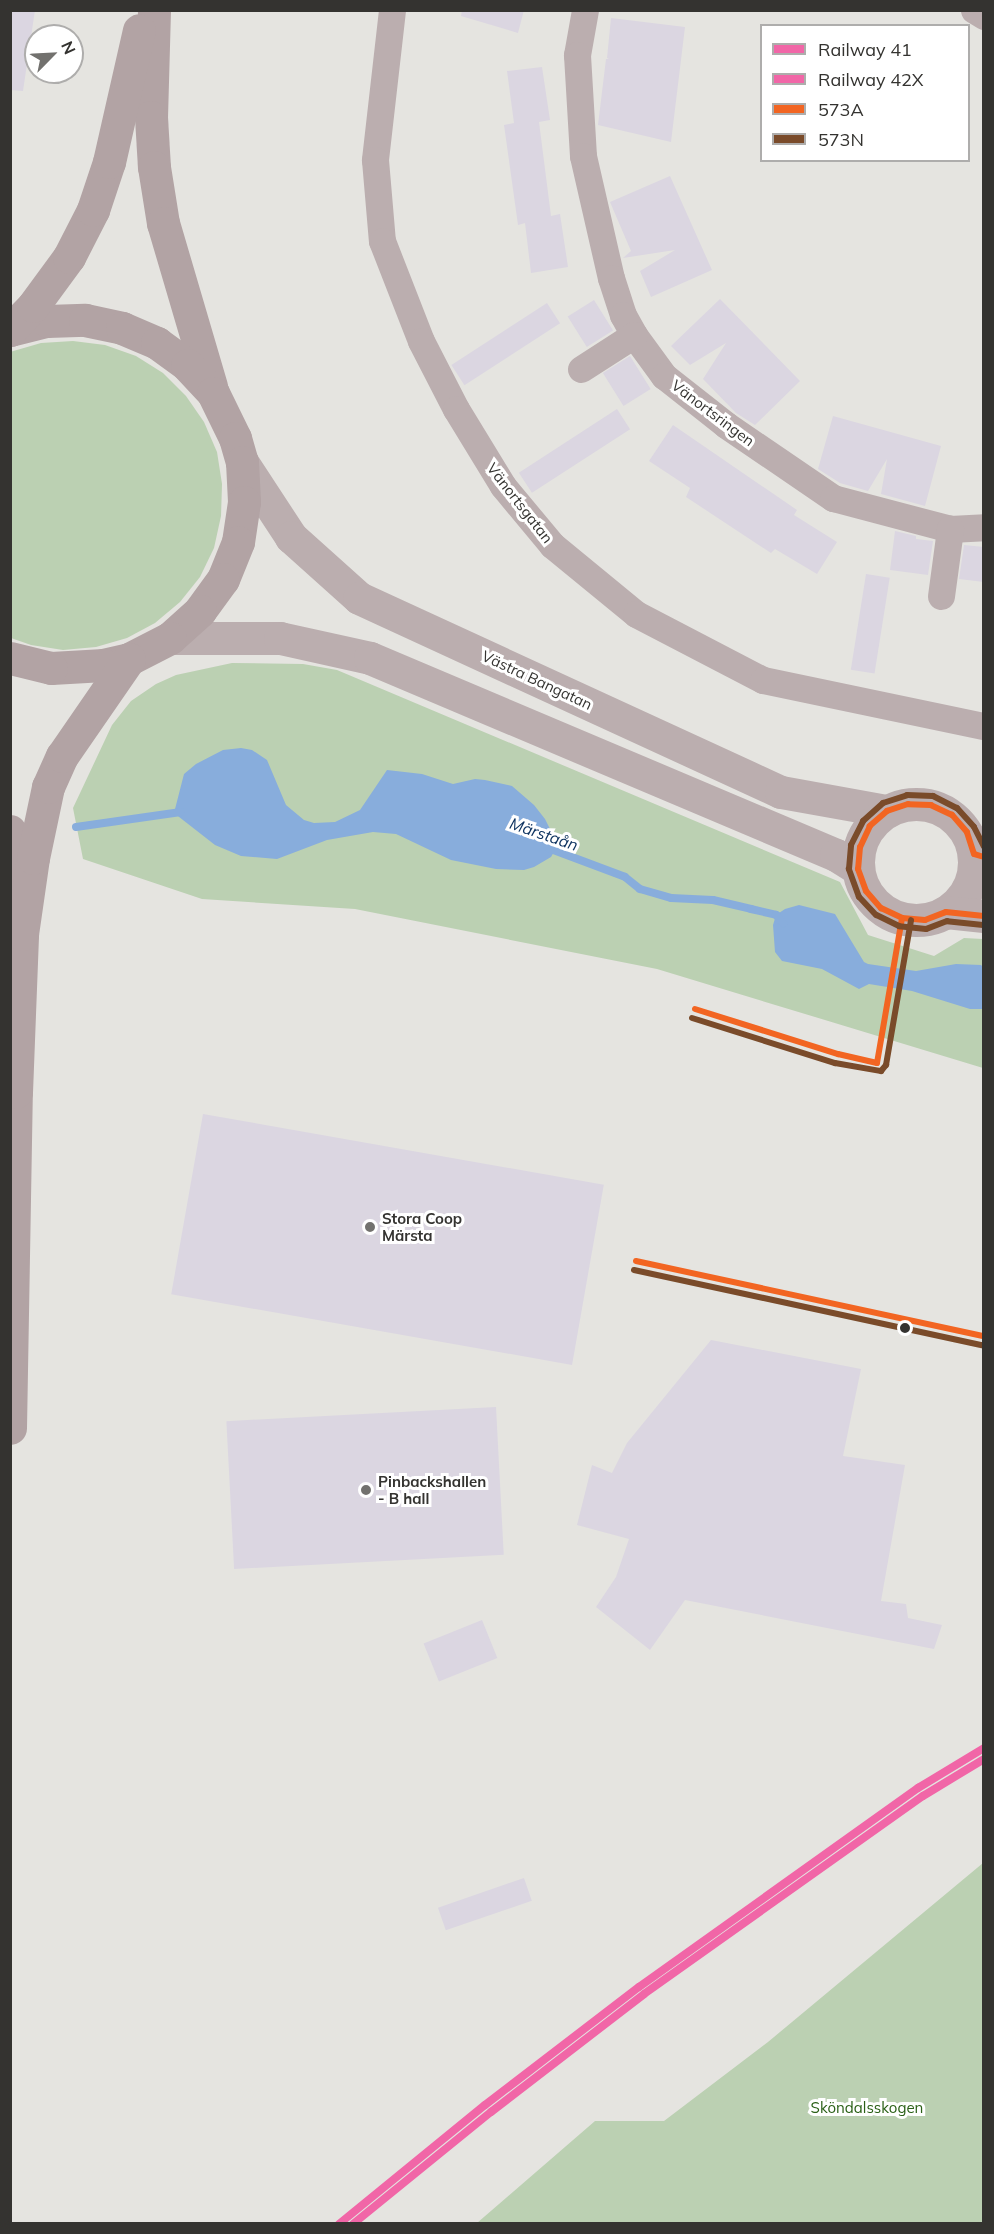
<!DOCTYPE html>
<meta charset="utf-8">
<style>
body{margin:0}
#map{position:relative;width:994px;height:2234px;overflow:hidden;background:#e5e4e0;font-family:Mulish,sans-serif}
div>[style]{position:absolute}
.green>*{inset:0;background:#bbd0b2}
.water>*{inset:0;background:#88addc}
.stream>*{height:8px;margin:-4px;padding:0 4px;transform-origin:4px;border-radius:4px;background:#88addc}
.building>*{inset:0;background:#dbd6e1;transform-origin:0 0}
.minor>*{height:27px;margin:-13.5px;padding:0 13.5px;transform-origin:13.5px;border-radius:13.5px;background:#bbaeaf}
.tertiary>*{height:33px;margin:-16.5px;padding:0 16.5px;transform-origin:16.5px;border-radius:16.5px;background:#bbaeaf}
.tertiary>.ring{margin:-16.5px;padding:0;box-sizing:content-box;background:none;border:33px solid #bbaeaf;border-radius:50%}
.secondary>*{height:33px;margin:-16.5px;padding:0 16.5px;transform-origin:16.5px;border-radius:16.5px;background:#b2a3a4}
.bus-1>*{height:6px;margin:-3px;padding:0 3px;transform-origin:3px;border-radius:3px;background:#f26522}
.bus-2>*{height:6px;margin:-3px;padding:0 3px;transform-origin:3px;border-radius:3px;background:#7a4b2a}
.rail-1>*{height:8px;margin:-4px;padding:0 4px;transform-origin:4px;border-radius:4px;background:#f166a7}
.rail-2>*{height:8px;margin:-4px;padding:0 4px;transform-origin:4px;border-radius:4px;background:#f166a7}
.dots>*{width:16px;height:16px;translate:-50% -50%;box-sizing:border-box;border:3px solid #fff;border-radius:50%}
span{translate:-50% -50%;white-space:nowrap;text-align:center;line-height:1.15;-webkit-text-stroke:6px #fff;paint-order:stroke}
.street-label{font-size:15px;color:#343330}
.poi-label{font-size:15px;color:#343330;font-weight:700}
.left{translate:0 -50%;text-align:left}
.park-label{font-size:15px;color:#2a6016}
.water-label{font-size:16px;color:#0e3360;font-style:italic}
.frame{position:absolute;inset:0;border:12px solid #343330;pointer-events:none}
.legend{position:absolute;left:760px;top:24px;width:210px;height:138px;box-sizing:border-box;background:#fff;border:2px solid #aeadac;margin:0;padding:8px 10px;list-style:none;font-size:18px;color:#343330}
.legend li{display:flex;align-items:center;gap:12px;height:30px}
.legend b{width:30px;border:2px solid #aeadac}
.north{position:absolute;left:24px;top:24px;width:60px;height:60px;box-sizing:border-box;background:#fff;border:2px solid #aeadac;border-radius:50%;rotate:66deg;font-size:16px;font-weight:700;line-height:24px;text-align:center;color:#343330}
.north::after{content:'';display:block;margin:auto;width:21px;height:27px;background:#72716e;clip-path:polygon(50% 0,100% 100%,50% 72%,0 100%)}
</style>
<div id="map">
<div class="green">
<i style="clip-path:polygon(73px 341px,105px 345px,136px 356px,163px 373px,186px 396px,204px 422px,217px 452px,222px 484px,221px 516px,214px 548px,200px 577px,180px 602px,155px 623px,127px 638px,96px 647px,63px 650px,31px 645px,11px 638px,10px 352px,41px 343px)"></i>
<i style="clip-path:polygon(232px 663px,303px 664px,337px 670px,840px 882px,868px 935px,934px 956px,964px 938px,983px 939px,983px 1068px,657px 969px,355px 909px,202px 899px,83px 859px,73px 808px,112px 725px,131px 701px,156px 684px,176px 675px)"></i>
<i style="clip-path:polygon(983px 1863px,983px 2223px,477px 2223px,595px 2121px,664px 2121px,768px 2042px)"></i>
</div>
<div class="water">
<i style="clip-path:polygon(241px 748px,252px 750px,267px 760px,286px 805px,304px 820px,314px 823px,335px 822px,360px 810px,387px 770px,422px 774px,453px 784px,475px 779px,485px 780px,512px 786px,534px 805px,545px 819px,553px 835px,555px 850px,551px 857px,534px 867px,524px 870px,496px 869px,451px 860px,396px 834px,373px 832px,327px 840px,277px 859px,241px 856px,215px 845px,174px 813px,184px 774px,196px 764px,223px 750px)"></i>
<i style="clip-path:polygon(799px 905px,835px 914px,864px 962px,868px 964px,916px 971px,956px 964px,981px 965px,983px 967px,983px 1009px,970px 1009px,912px 991px,869px 984px,859px 989px,822px 969px,782px 961px,775px 952px,773px 925px,776px 915px,785px 909px)"></i>
</div>
<div class="stream">
<i style="left:76px;top:827px;width:106px;rotate:-8.1deg"></i>
<i style="left:548px;top:848px;width:82px;rotate:20.6deg"></i>
<i style="left:625px;top:877px;width:19px;rotate:39deg"></i>
<i style="left:640px;top:889px;width:32px;rotate:16deg"></i>
<i style="left:671px;top:898px;width:42px;rotate:2.7deg"></i>
<i style="left:713px;top:900px;width:39px;rotate:13deg"></i>
<i style="left:751px;top:909px;width:26px;rotate:13deg"></i>
<i style="left:776px;top:915px;width:11px;rotate:49deg"></i>
</div>
<div class="building">
<i style="clip-path:polygon(10px 10px,35px 10px,23px 91px,10px 90px)"></i>
<i style="clip-path:polygon(462px 10px,524px 10px,518px 33px,461px 16px)"></i>
<i style="clip-path:polygon(611px 18px,685px 27px,671px 142px,598px 125px,606px 59px,609px 59px,607px 58px)"></i>
<i style="clip-path:polygon(542px 67px,550px 120px,539px 122px,551px 216px,560px 214px,568px 267px,531px 273px,525px 223px,518px 225px,504px 125px,514px 123px,507px 71px)"></i>
<i style="clip-path:polygon(670px 176px,712px 270px,651px 297px,640px 271px,675px 250px,623px 258px,631px 251px,610px 202px)"></i>
<i style="clip-path:polygon(720px 299px,800px 381px,755px 425px,736px 413px,703px 379px,726px 343px,690px 365px,671px 346px)"></i>
<i style="left:594px;top:300px;width:36px;height:31px;rotate:58deg"></i>
<i style="left:547px;top:303px;width:24px;height:114px;rotate:57deg"></i>
<i style="left:630px;top:356px;width:39px;height:32px;rotate:58deg"></i>
<i style="left:617px;top:409px;width:24px;height:117px;rotate:57deg"></i>
<i style="clip-path:polygon(833px 416px,941px 446px,925px 506px,881px 494px,887px 459px,868px 491px,840px 483px,818px 469px)"></i>
<i style="clip-path:polygon(673px 425px,797px 510px,794px 515px,837px 542px,817px 574px,775px 549px,771px 553px,686px 497px,690px 488px,649px 461px)"></i>
<i style="clip-path:polygon(895px 531px,916px 536px,916px 539px,933px 541px,928px 575px,890px 570px)"></i>
<i style="clip-path:polygon(964px 545px,984px 547px,984px 582px,959px 579px)"></i>
<i style="left:866px;top:574px;width:24px;height:97px;rotate:9deg"></i>
<i style="left:203px;top:1114px;width:407px;height:183px;rotate:10deg"></i>
<i style="clip-path:polygon(711px 1340px,861px 1369px,843px 1456px,905px 1465px,881px 1601px,906px 1604px,908px 1618px,942px 1625px,934px 1649px,685px 1600px,650px 1650px,596px 1607px,616px 1577px,629px 1539px,577px 1525px,592px 1465px,612px 1473px,627px 1443px)"></i>
<i style="left:496px;top:1407px;width:148px;height:270px;rotate:87deg"></i>
<i style="left:482px;top:1620px;width:41px;height:63px;rotate:68deg"></i>
<i style="left:524px;top:1878px;width:24px;height:91px;rotate:71deg"></i>
</div>
<div class="minor">
<i style="left:392px;top:10px;width:151px;rotate:96.5deg"></i>
<i style="left:375px;top:160px;width:81px;rotate:85.1deg"></i>
<i style="left:382px;top:241px;width:107px;rotate:68.7deg"></i>
<i style="left:421px;top:341px;width:76px;rotate:62.8deg"></i>
<i style="left:456px;top:409px;width:90px;rotate:58.6deg"></i>
<i style="left:503px;top:486px;width:77px;rotate:50.3deg"></i>
<i style="left:552px;top:545px;width:109px;rotate:39.4deg"></i>
<i style="left:636px;top:614px;width:143px;rotate:27.5deg"></i>
<i style="left:763px;top:680px;width:226px;rotate:11.8deg"></i>
<i style="left:585px;top:10px;width:46px;rotate:100.1deg"></i>
<i style="left:577px;top:55px;width:101px;rotate:86.6deg"></i>
<i style="left:583px;top:156px;width:125px;rotate:77.1deg"></i>
<i style="left:611px;top:278px;width:39px;rotate:72deg"></i>
<i style="left:623px;top:315px;width:23px;rotate:61deg"></i>
<i style="left:634px;top:335px;width:51px;rotate:53.8deg"></i>
<i style="left:664px;top:376px;width:79px;rotate:38.3deg"></i>
<i style="left:726px;top:425px;width:130px;rotate:34.3deg"></i>
<i style="left:833px;top:498px;width:121px;rotate:14.8deg"></i>
<i style="left:950px;top:529px;width:34px;rotate:-3deg"></i>
<i style="left:974px;top:10px;width:12px;rotate:31deg"></i>
<i style="left:581px;top:369px;width:63px;rotate:-32.7deg"></i>
<i style="left:941px;top:596px;width:68px;rotate:-82.3deg"></i>
</div>
<div class="tertiary">
<i style="left:242px;top:462px;width:90px;rotate:56.8deg"></i>
<i style="left:291px;top:537px;width:91px;rotate:41.9deg"></i>
<i style="left:359px;top:598px;width:464px;rotate:24.7deg"></i>
<i style="left:781px;top:792px;width:108px;rotate:10.2deg"></i>
<i style="left:170px;top:638px;width:110px"></i>
<i style="left:280px;top:638px;width:92px;rotate:12.5deg"></i>
<i style="left:370px;top:658px;width:506px;rotate:22.92deg"></i>
<i style="left:836px;top:855px;width:26px;rotate:32deg"></i>
<i class="ring" style="left:858px;top:804px;width:83px;height:83px"></i>
<i style="left:946px;top:912px;width:38px;rotate:6deg"></i>
</div>
<div class="secondary">
<i style="left:154px;top:10px;width:107px;rotate:91.6deg"></i>
<i style="left:151px;top:117px;width:50px;rotate:86.6deg"></i>
<i style="left:154px;top:167px;width:57px;rotate:80.9deg"></i>
<i style="left:163px;top:223px;width:170px;rotate:73.6deg"></i>
<i style="left:10px;top:330px;width:38px;rotate:-14deg"></i>
<i style="left:47px;top:321px;width:38px;rotate:-2deg"></i>
<i style="left:85px;top:320px;width:38px;rotate:12deg"></i>
<i style="left:122px;top:328px;width:38px;rotate:23deg"></i>
<i style="left:157px;top:343px;width:37px;rotate:36deg"></i>
<i style="left:187px;top:365px;width:38px;rotate:47deg"></i>
<i style="left:213px;top:393px;width:50px;rotate:63.9deg"></i>
<i style="left:235px;top:438px;width:25px;rotate:74deg"></i>
<i style="left:242px;top:462px;width:40px;rotate:87.1deg"></i>
<i style="left:244px;top:502px;width:40px;rotate:98.5deg"></i>
<i style="left:238px;top:542px;width:40px;rotate:112deg"></i>
<i style="left:223px;top:579px;width:39px;rotate:126deg"></i>
<i style="left:200px;top:611px;width:40px;rotate:138deg"></i>
<i style="left:170px;top:638px;width:46px;rotate:152.9deg"></i>
<i style="left:129px;top:659px;width:26px;rotate:167deg"></i>
<i style="left:104px;top:665px;width:53px;rotate:176.8deg"></i>
<i style="left:51px;top:668px;width:42px;rotate:-166.3deg"></i>
<i style="left:10px;top:330px;width:33px;rotate:-46deg"></i>
<i style="left:33px;top:306px;width:61px;rotate:-53.7deg"></i>
<i style="left:69px;top:257px;width:53px;rotate:-62.9deg"></i>
<i style="left:93px;top:210px;width:51px;rotate:-71.6deg"></i>
<i style="left:109px;top:162px;width:135px;rotate:-77.2deg"></i>
<i style="left:10px;top:831px;width:52px;rotate:81.1deg"></i>
<i style="left:10px;top:1428px;width:336px;rotate:-89deg"></i>
<i style="left:16px;top:1092px;width:158px;rotate:-87.8deg"></i>
<i style="left:22px;top:934px;width:77px;rotate:-81.8deg"></i>
<i style="left:33px;top:858px;width:73px;rotate:-78.1deg"></i>
<i style="left:48px;top:787px;width:34px;rotate:-66deg"></i>
<i style="left:62px;top:756px;width:118px;rotate:-55.4deg"></i>
</div>
<div class="bus-1">
<i style="left:984px;top:857px;width:10px;rotate:-163deg"></i>
<i style="left:974px;top:854px;width:23px;rotate:-108deg"></i>
<i style="left:967px;top:832px;width:23px;rotate:-131deg"></i>
<i style="left:952px;top:815px;width:23px;rotate:-155deg"></i>
<i style="left:931px;top:805px;width:23px;rotate:-178deg"></i>
<i style="left:908px;top:804px;width:22px;rotate:162deg"></i>
<i style="left:887px;top:811px;width:23px;rotate:139deg"></i>
<i style="left:870px;top:826px;width:23px;rotate:115deg"></i>
<i style="left:860px;top:847px;width:22px;rotate:95deg"></i>
<i style="left:858px;top:869px;width:23px;rotate:70deg"></i>
<i style="left:866px;top:891px;width:23px;rotate:49deg"></i>
<i style="left:881px;top:908px;width:23px;rotate:25deg"></i>
<i style="left:902px;top:918px;width:23px;rotate:5deg"></i>
<i style="left:925px;top:920px;width:22px;rotate:-21deg"></i>
<i style="left:946px;top:912px;width:38px;rotate:6deg"></i>
<i style="left:695px;top:1009px;width:150px;rotate:17.5deg"></i>
<i style="left:838px;top:1054px;width:40px;rotate:13deg"></i>
<i style="left:877px;top:1063px;width:147px;rotate:-80.2deg"></i>
<i style="left:636px;top:1261px;width:356px;rotate:12.2deg"></i>
</div>
<div class="bus-2">
<i style="left:983px;top:925px;width:36px;rotate:-174deg"></i>
<i style="left:947px;top:921px;width:22px;rotate:159deg"></i>
<i style="left:926px;top:929px;width:27px;rotate:-174deg"></i>
<i style="left:899px;top:926px;width:25px;rotate:-154deg"></i>
<i style="left:876px;top:915px;width:25px;rotate:-133deg"></i>
<i style="left:859px;top:897px;width:30px;rotate:-110deg"></i>
<i style="left:849px;top:869px;width:24px;rotate:-85deg"></i>
<i style="left:851px;top:845px;width:27px;rotate:-63deg"></i>
<i style="left:863px;top:821px;width:27px;rotate:-42deg"></i>
<i style="left:883px;top:803px;width:25px;rotate:-18deg"></i>
<i style="left:907px;top:795px;width:26px;rotate:2deg"></i>
<i style="left:933px;top:796px;width:27px;rotate:27deg"></i>
<i style="left:957px;top:808px;width:25px;rotate:48deg"></i>
<i style="left:974px;top:827px;width:22px;rotate:63deg"></i>
<i style="left:692px;top:1018px;width:150px;rotate:17.5deg"></i>
<i style="left:835px;top:1063px;width:47px;rotate:9.9deg"></i>
<i style="left:881px;top:1071px;width:8px;rotate:-50deg"></i>
<i style="left:886px;top:1065px;width:147px;rotate:-80.2deg"></i>
<i style="left:634px;top:1270px;width:356px;rotate:12.2deg"></i>
</div>
<div class="rail-1">
<i style="left:339px;top:2224px;width:188px;rotate:-39.2deg"></i>
<i style="left:485px;top:2105px;width:194px;rotate:-37.5deg"></i>
<i style="left:639px;top:1987px;width:343px;rotate:-35.5deg"></i>
<i style="left:918px;top:1788px;width:77px;rotate:-31.2deg"></i>
</div>
<div class="rail-2">
<i style="left:353px;top:2224px;width:178px;rotate:-39.1deg"></i>
<i style="left:491px;top:2112px;width:193px;rotate:-37.6deg"></i>
<i style="left:644px;top:1994px;width:342px;rotate:-35.4deg"></i>
<i style="left:923px;top:1796px;width:71px;rotate:-31.2deg"></i>
</div>
<div class="dots">
<i style="left:370px;top:1227px;background:#72716e"></i>
<i style="left:905px;top:1328px;background:#343330"></i>
<i style="left:366px;top:1490px;background:#72716e"></i>
</div>
<div class="street-label">
<span style="left:713px;top:413px;rotate:37deg">Vänortsringen</span>
<span style="left:520px;top:503px;rotate:52deg">Vänortsgatan</span>
<span style="left:537px;top:680px;rotate:25deg">Västra Bangatan</span>
</div>
<div class="poi-label">
<span class="left" style="left:382px;top:1227px">Stora Coop<br>Märsta</span>
<span class="left" style="left:378px;top:1490px">Pinbackshallen<br>- B hall</span>
</div>
<div class="park-label">
<span style="left:867px;top:2108px">Sköndalsskogen</span>
</div>
<div class="water-label">
<span style="left:544px;top:834px;rotate:19deg">Märstaån</span>
</div>
<div class="frame"></div>
<ul class="legend">
<li><b style="height:8px;background:#f166a7"></b>Railway 41</li>
<li><b style="height:8px;background:#f166a7"></b>Railway 42X</li>
<li><b style="height:8px;background:#f26522"></b>573A</li>
<li><b style="height:8px;background:#7a4b2a"></b>573N</li>
</ul>
<div class="north">N</div>
</div>
